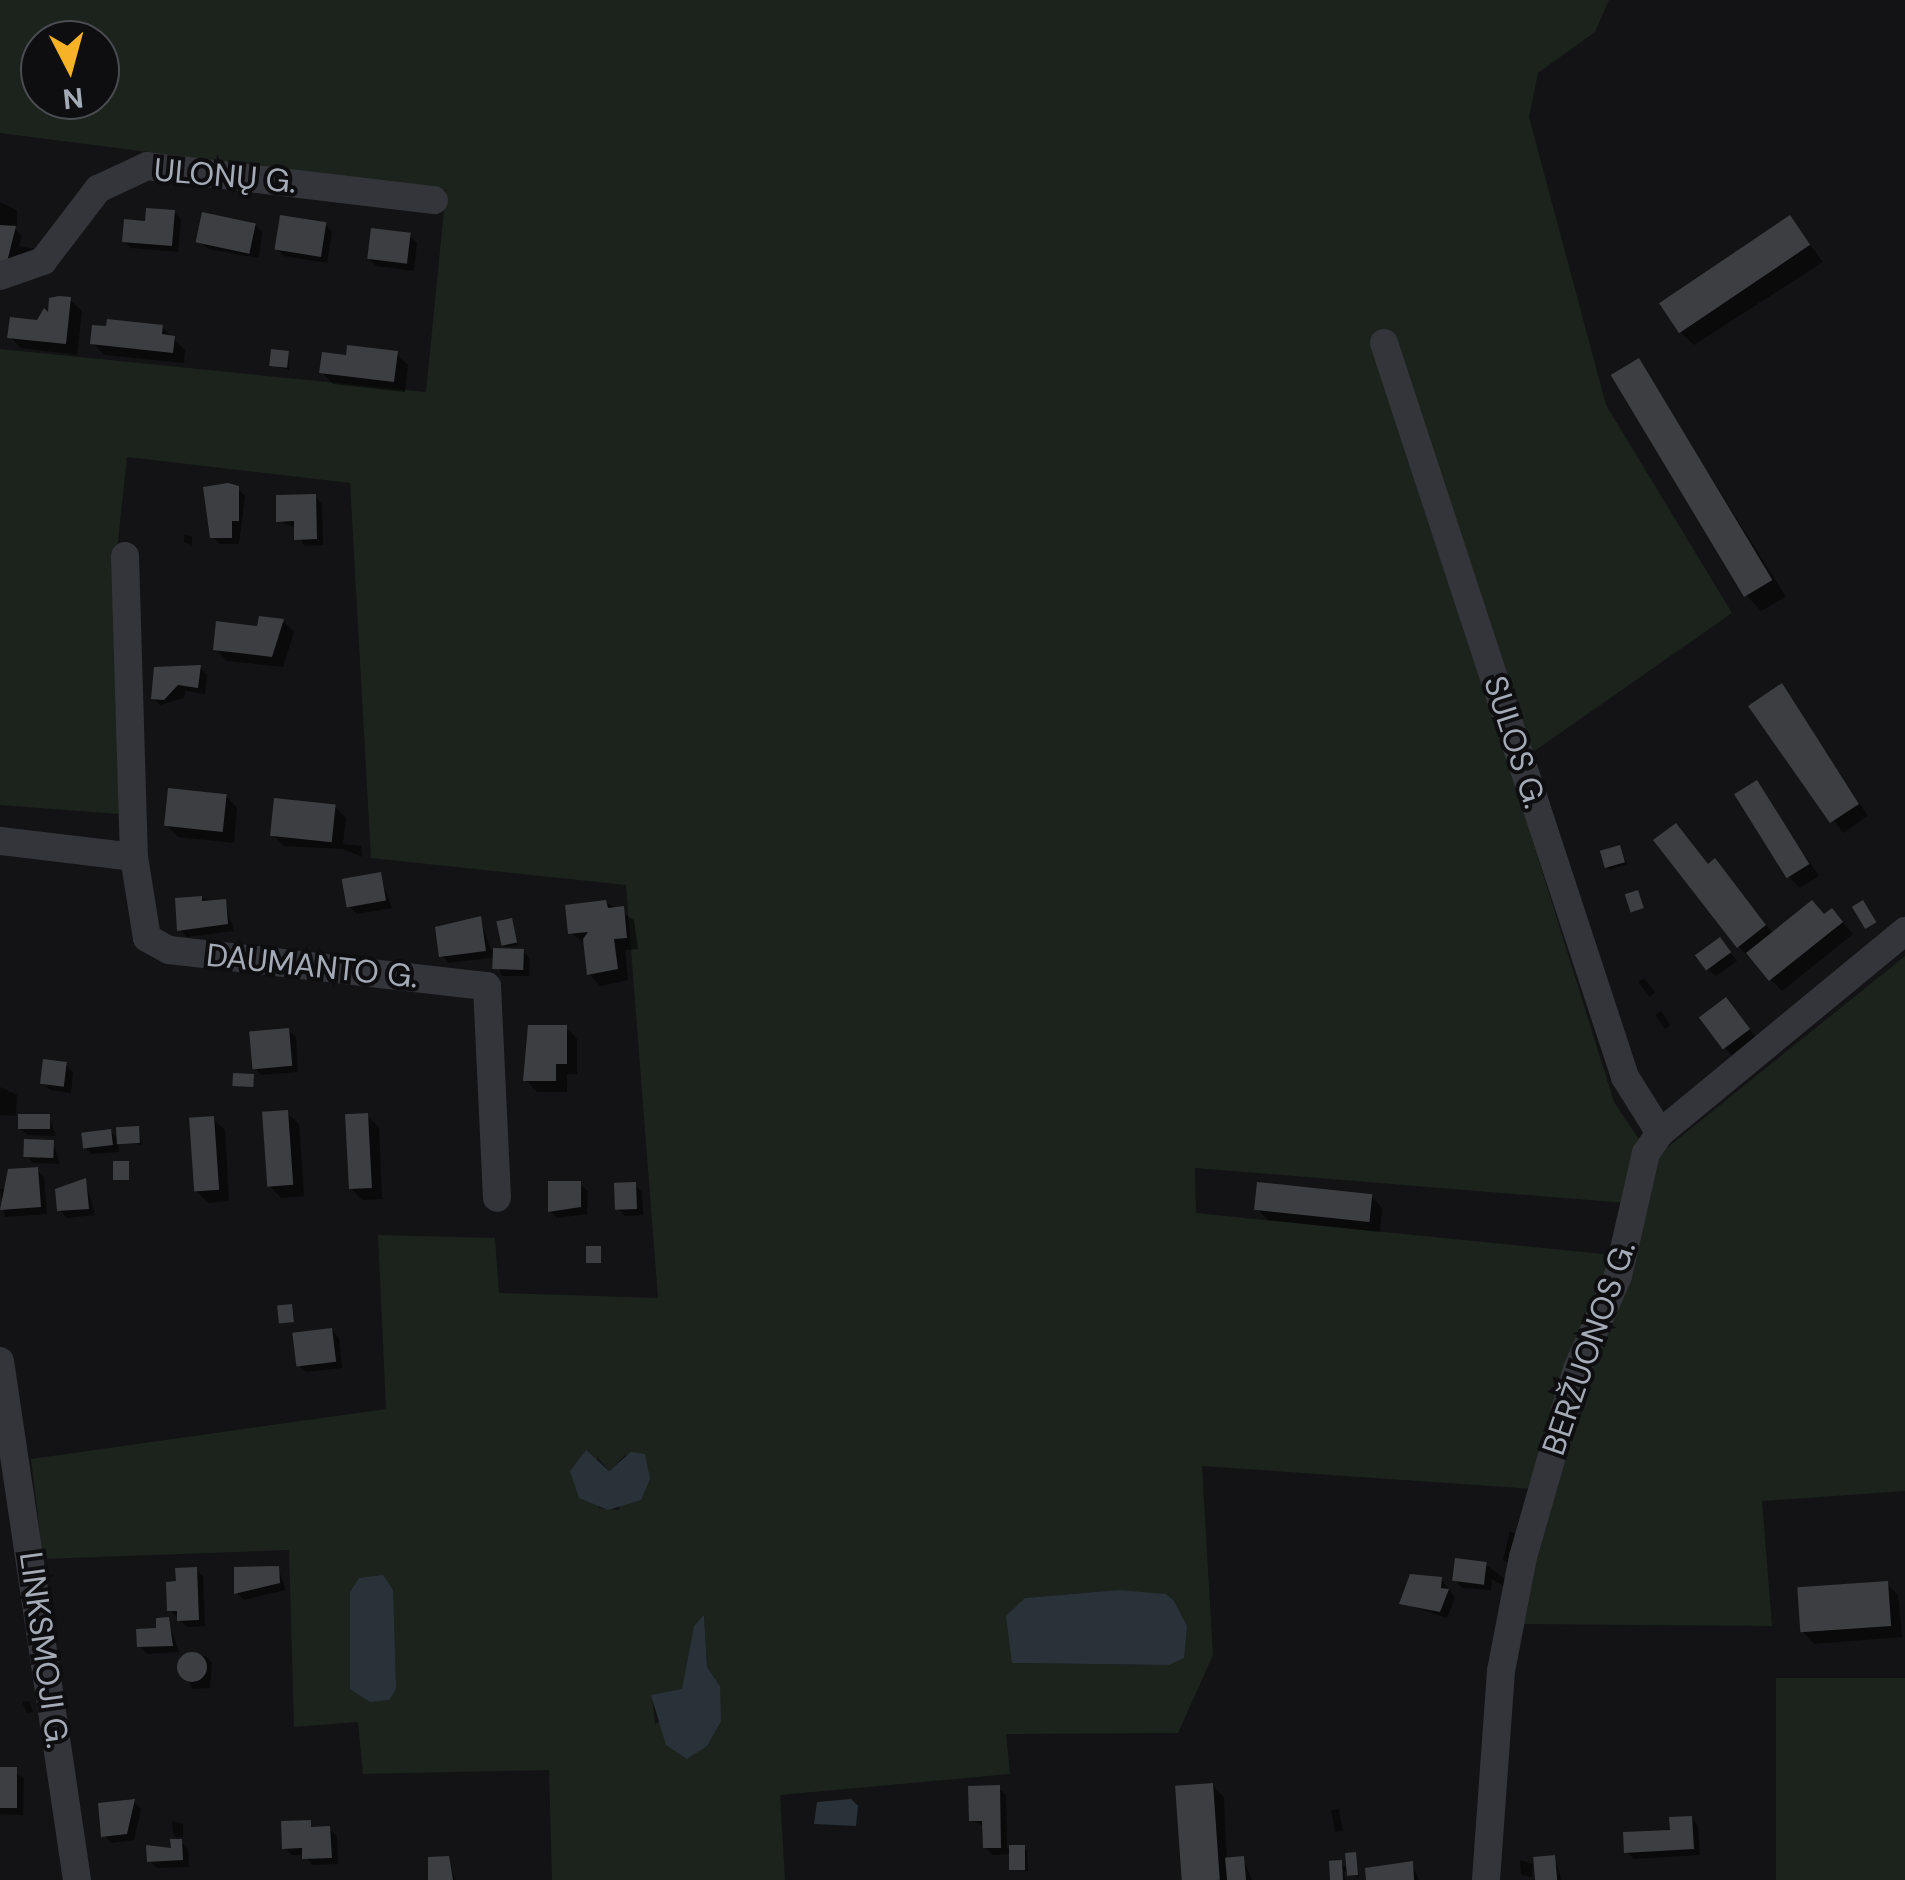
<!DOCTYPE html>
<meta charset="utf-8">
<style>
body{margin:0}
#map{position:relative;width:1905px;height:1880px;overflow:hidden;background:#131315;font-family:"DM Sans",sans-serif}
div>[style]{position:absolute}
.green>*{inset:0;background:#1b231c;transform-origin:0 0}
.water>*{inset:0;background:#293239}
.shadow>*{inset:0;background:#0007;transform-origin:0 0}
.building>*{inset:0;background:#3d3e42;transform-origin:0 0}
.round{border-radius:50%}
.minor>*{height:28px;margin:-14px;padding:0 14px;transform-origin:14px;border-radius:14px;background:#34353a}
span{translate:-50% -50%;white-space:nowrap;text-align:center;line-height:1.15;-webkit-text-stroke:8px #0e0e10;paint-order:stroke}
.street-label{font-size:32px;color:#a4aab6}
.north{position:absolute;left:20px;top:20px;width:100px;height:100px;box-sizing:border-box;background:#0e0e10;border:2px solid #4a4c52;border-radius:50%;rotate:174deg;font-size:28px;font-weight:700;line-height:40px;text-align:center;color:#a4aab6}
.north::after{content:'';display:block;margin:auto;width:35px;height:45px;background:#f8b228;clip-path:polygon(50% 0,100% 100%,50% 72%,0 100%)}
</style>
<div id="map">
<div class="green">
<i style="clip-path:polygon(evenodd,0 0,1609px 0,1595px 32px,1538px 73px,1529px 117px,1606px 405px,1732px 613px,1510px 768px,1614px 1102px,1642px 1144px,1626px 1203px,1195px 1168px,1196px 1213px,1613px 1255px,1535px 1489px,1202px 1466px,1213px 1655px,1178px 1733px,1006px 1734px,1010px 1774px,780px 1795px,785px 1880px,552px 1880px,549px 1770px,363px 1774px,358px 1722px,294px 1727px,289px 1550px,43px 1559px,31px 1459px,386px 1409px,378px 1235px,495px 1238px,499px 1293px,658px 1298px,626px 885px,371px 858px,350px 483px,127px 457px,115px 569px,119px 814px,0 805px,0 349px,426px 392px,446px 190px,0 133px,0 0,40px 40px,100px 40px,100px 100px,40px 100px,40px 40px,0 0,626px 1454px,619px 1510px,599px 1508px,597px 1457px,609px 1471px,626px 1454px,0 0,1118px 1590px,1187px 1626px,1169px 1665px,1012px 1663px,1025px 1598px,1118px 1590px,0 0,704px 1616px,707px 1667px,720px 1686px,655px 1724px,652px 1695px,682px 1690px,694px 1627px,704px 1616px)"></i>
<i style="clip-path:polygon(1905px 956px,1905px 1491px,1762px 1501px,1772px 1626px,1523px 1624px,1551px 1490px,1658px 1155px)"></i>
<i style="left:1905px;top:1678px;width:202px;height:129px;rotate:90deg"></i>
</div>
<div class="water">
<i style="clip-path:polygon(586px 1450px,609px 1471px,631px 1452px,645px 1454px,650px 1479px,641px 1500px,608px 1510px,579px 1498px,570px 1471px)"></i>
<i style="clip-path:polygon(383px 1575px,393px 1590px,396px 1689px,389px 1700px,370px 1702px,350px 1689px,350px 1592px,359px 1578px)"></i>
<i style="clip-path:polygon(1118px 1590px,1166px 1594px,1174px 1601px,1187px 1626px,1184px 1658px,1169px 1665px,1012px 1663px,1006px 1616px,1025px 1598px)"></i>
<i style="clip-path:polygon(704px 1615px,707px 1667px,720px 1686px,721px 1721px,707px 1746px,687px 1759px,666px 1745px,651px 1695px,682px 1689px,694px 1626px)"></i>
<i style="clip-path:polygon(851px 1799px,858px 1806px,856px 1826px,814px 1824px,817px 1802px)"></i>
</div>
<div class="shadow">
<i style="clip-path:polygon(0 202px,17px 210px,17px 226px,11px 225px,22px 236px,19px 246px,35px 249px,0 271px)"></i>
<i style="clip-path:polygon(174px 212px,181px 220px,178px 252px,131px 248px,124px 241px)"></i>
<i style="clip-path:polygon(1790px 218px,1823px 262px,1694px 345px,1678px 330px)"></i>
<i style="clip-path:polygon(325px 224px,332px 232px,327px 263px,284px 256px,277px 249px)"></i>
<i style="clip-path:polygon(255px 225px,262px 232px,259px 258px,208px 249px,201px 242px)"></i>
<i style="clip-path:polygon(410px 236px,417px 243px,414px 271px,376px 266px,369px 259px)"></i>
<i style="clip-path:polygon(70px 300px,82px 311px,77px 355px,21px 348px,10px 337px)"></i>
<i style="clip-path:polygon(162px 327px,185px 350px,184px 363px,104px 355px,93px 343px)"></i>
<i style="clip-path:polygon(288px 354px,289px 370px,271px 365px)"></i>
<i style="clip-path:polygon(397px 354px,408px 365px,405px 392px,333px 384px,322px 372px)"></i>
<i style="clip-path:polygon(1638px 361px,1786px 597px,1761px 611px,1746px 595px)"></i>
<i style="clip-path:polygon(206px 489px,238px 489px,245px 496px,239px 544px,220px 544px,213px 537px)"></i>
<i style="clip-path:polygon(315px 497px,322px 504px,323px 545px,304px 546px,296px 528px,279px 521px)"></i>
<i style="clip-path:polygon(184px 534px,192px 537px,192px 545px,184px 542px)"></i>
<i style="clip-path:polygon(283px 621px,294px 632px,283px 667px,227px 661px,216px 649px)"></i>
<i style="clip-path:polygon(200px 668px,207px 675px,205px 694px,185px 691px,184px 698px,160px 705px,154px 698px)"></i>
<i style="clip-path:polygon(1782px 686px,1868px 816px,1843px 833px,1752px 707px)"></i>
<i style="clip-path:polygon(1756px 783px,1819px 876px,1800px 888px,1788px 876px)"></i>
<i style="clip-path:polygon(226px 796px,237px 808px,234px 843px,178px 837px,166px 825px)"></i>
<i style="clip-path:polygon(334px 806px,346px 818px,343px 844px,361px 846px,362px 857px,343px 849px,284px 846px,273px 835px)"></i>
<i style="clip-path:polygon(1619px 848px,1627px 864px,1610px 870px,1607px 867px)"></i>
<i style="clip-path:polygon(1708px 866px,1726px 873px,1773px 934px,1832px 911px,1853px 934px,1782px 991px,1738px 946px)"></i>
<i style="clip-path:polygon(380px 875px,392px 908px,357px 914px,350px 907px)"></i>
<i style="clip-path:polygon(201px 898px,225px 902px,234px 931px,187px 937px,180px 930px)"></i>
<i style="clip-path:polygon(606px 902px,634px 920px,638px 949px,625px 950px,628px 980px,600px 986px,589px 974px,586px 944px,571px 933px)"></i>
<i style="clip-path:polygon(480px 918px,491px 950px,522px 951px,530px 958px,529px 976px,502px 976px,495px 957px,449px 963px,442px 956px)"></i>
<i style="clip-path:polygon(512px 921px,518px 945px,506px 947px,503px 944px)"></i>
<i style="clip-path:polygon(1726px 947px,1737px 961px,1716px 976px,1708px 969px)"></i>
<i style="left:1644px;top:978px;width:18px;height:7px;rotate:52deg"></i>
<i style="clip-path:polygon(1733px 1008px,1755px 1037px,1732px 1055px,1725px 1048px)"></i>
<i style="left:1661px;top:1011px;width:17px;height:7px;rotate:57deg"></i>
<i style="clip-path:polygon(566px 1027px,577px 1039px,577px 1074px,567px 1074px,567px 1092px,537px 1092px,526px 1080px)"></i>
<i style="clip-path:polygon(288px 1030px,296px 1037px,298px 1072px,261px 1075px,254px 1067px)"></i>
<i style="clip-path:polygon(66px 1065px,73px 1072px,71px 1093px,50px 1090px,43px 1083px)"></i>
<i style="clip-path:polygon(0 1087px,17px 1095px,16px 1116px,0 1115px)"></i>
<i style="clip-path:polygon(287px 1113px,299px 1124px,304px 1196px,281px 1198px,270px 1186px)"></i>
<i style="clip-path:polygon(367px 1116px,379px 1127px,382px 1199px,362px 1200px,351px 1188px)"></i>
<i style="clip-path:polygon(49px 1117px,56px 1136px,27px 1135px,20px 1128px)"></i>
<i style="clip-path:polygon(213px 1119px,225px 1130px,229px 1201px,208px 1203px,196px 1191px)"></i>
<i style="clip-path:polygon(138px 1128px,142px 1145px,118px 1142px,119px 1152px,92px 1154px,84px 1147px,110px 1131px,120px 1141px)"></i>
<i style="clip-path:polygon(53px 1143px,60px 1164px,33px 1163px,26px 1156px)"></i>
<i style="clip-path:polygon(37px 1170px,44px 1177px,47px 1214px,5px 1217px,0 1189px,12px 1188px)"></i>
<i style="clip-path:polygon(85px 1181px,95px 1215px,67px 1218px,60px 1210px)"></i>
<i style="clip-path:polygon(580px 1184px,588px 1191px,587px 1214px,557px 1218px,550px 1211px)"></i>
<i style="clip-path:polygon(635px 1185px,642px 1192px,643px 1215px,625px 1216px,617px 1208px)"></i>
<i style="clip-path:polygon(1371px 1196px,1382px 1208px,1380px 1232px,1268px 1220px,1257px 1209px)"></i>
<i style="clip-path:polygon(332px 1331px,339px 1338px,342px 1368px,306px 1372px,299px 1365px)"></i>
<i style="clip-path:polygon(1510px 1531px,1517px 1535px,1510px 1564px,1503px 1560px)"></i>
<i style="clip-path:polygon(1485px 1564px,1505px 1579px,1505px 1587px,1492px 1579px,1491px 1590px,1462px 1588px,1455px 1580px)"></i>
<i style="clip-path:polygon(278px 1568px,286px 1590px,244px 1600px,237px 1593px)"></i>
<i style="clip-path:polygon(196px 1569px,203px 1577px,205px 1626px,187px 1627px,170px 1610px,178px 1584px)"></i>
<i style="clip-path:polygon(1441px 1579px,1455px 1598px,1447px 1618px,1402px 1603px)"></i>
<i style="clip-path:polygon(1887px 1584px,1898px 1595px,1902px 1637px,1814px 1644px,1803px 1632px)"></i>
<i style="clip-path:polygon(168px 1620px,179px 1652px,147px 1654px,140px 1646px)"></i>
<i style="clip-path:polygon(205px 1656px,212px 1663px,210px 1688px,192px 1689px,180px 1657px)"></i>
<i style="clip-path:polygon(22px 1702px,29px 1701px,33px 1712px,27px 1713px)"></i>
<i style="clip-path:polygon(0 1770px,24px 1777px,23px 1815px,0 1814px)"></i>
<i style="clip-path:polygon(1212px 1785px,1224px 1797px,1227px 1860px,1243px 1859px,1252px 1880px,1182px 1880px)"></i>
<i style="clip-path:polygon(998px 1788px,1006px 1795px,1007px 1848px,1027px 1850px,1028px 1871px,1012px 1869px,1011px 1854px,993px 1855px,985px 1847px,985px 1827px,971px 1820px)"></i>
<i style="clip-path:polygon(134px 1802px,141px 1809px,134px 1840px,111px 1843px,104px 1835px)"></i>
<i style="left:1339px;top:1809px;width:22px;height:8px;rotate:80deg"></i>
<i style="clip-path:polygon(1691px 1818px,1698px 1826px,1700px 1855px,1634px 1859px,1627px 1852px)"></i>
<i style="clip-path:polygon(172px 1821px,183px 1824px,183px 1837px,177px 1837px,188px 1849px,189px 1867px,157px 1868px,150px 1861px,180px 1841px,173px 1834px)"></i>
<i style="clip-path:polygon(284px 1824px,329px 1829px,337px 1836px,338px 1864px,312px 1865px,305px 1855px,292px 1855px,285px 1848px)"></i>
<i style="clip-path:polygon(1355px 1855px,1359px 1878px,1344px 1871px,1345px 1880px,1332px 1880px,1341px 1863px,1348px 1870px)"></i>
<i style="clip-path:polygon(1554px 1858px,1562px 1880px,1537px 1880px)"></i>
<i style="clip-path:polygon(448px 1859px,455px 1880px,431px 1880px)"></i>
<i style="clip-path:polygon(1520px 1860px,1533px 1864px,1532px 1877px,1521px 1875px)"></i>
<i style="clip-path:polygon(1412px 1864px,1419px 1880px,1368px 1880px)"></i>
</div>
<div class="building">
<i style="clip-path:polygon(146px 208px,175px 210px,172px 246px,122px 242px,124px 219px,145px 221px)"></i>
<i style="left:202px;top:212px;width:55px;height:31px;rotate:12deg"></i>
<i style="left:280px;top:215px;width:47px;height:35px;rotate:9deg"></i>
<i style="left:1790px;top:215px;width:36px;height:158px;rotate:56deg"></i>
<i style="clip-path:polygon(0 225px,16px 226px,6px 266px,0 266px)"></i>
<i style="left:371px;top:228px;width:40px;height:31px;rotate:7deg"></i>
<i style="clip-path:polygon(59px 296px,71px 297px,66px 344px,7px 338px,10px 317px,37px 320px,44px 308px,48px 312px,49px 298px)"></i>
<i style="clip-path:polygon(107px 319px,163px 325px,162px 334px,175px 336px,173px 353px,90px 344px,92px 325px,106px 326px)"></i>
<i style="clip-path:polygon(347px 345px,398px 351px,394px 382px,319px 373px,322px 352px,346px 355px)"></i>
<i style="left:271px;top:349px;width:18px;height:17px;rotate:6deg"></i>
<i style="left:1639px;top:358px;width:259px;height:33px;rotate:59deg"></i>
<i style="clip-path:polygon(228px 483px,239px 486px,239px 521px,232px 521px,232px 538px,210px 538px,203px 487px)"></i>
<i style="clip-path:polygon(316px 494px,317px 539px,294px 540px,294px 521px,276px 522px,276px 495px)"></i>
<i style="clip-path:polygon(259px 616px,284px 619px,272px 657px,213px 650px,216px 621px,257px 626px)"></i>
<i style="clip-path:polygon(201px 665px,198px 688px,178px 685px,164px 700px,151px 699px,154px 667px)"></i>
<i style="clip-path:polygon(1782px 683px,1859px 804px,1830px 823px,1748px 706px)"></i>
<i style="left:1757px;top:780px;width:99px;height:27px;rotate:58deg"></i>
<i style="left:168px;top:788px;width:59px;height:38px;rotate:6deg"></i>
<i style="left:274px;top:798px;width:62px;height:38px;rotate:6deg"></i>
<i style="clip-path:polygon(1676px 823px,1708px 864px,1715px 858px,1766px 925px,1737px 948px,1653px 840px)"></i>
<i style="left:1620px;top:845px;width:18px;height:21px;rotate:74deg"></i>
<i style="left:381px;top:872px;width:29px;height:40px;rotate:80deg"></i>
<i style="left:1638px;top:890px;width:19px;height:14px;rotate:72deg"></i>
<i style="clip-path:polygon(202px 896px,202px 901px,226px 899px,228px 924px,177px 931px,175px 898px)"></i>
<i style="clip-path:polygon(606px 900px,608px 908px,624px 906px,627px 938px,614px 939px,618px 969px,587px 975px,583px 939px,588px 932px,568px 934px,565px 905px)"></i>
<i style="clip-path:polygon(1812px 900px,1824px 914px,1832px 908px,1843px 922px,1769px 981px,1746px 953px)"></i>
<i style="left:1863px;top:900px;width:26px;height:13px;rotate:59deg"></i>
<i style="clip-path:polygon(481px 916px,486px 951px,439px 957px,435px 927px)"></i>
<i style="left:512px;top:918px;width:25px;height:16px;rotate:78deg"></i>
<i style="left:1720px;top:937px;width:19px;height:31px;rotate:54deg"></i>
<i style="left:493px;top:948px;width:31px;height:21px;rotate:2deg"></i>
<i style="left:1726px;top:997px;width:40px;height:34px;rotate:53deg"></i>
<i style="clip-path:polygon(528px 1025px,567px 1025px,567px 1064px,556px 1064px,556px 1081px,523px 1081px)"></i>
<i style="left:289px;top:1028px;width:38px;height:40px;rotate:85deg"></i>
<i style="left:43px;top:1059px;width:24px;height:25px;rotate:7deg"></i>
<i style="left:233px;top:1073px;width:21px;height:13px;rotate:3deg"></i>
<i style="left:288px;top:1110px;width:75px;height:26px;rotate:86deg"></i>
<i style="left:368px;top:1113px;width:75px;height:23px;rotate:87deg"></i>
<i style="left:18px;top:1114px;width:32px;height:15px"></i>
<i style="left:214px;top:1116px;width:74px;height:25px;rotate:86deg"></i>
<i style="left:139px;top:1126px;width:17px;height:23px;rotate:87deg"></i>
<i style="left:111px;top:1129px;width:16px;height:30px;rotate:83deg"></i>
<i style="left:24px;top:1139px;width:30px;height:18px;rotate:2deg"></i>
<i style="left:113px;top:1161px;width:16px;height:19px"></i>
<i style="clip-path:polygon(38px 1167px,41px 1207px,0 1210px,8px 1169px)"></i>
<i style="clip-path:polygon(86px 1178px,89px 1209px,57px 1211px,55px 1189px)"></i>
<i style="clip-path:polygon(548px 1181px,581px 1181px,581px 1207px,548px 1212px)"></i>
<i style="left:636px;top:1182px;width:27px;height:22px;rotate:88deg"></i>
<i style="left:1257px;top:1182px;width:116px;height:28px;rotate:6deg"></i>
<i style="left:586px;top:1246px;width:15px;height:17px"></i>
<i style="left:292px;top:1304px;width:18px;height:15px;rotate:84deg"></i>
<i style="left:332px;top:1328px;width:34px;height:40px;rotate:83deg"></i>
<i style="left:1455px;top:1558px;width:32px;height:23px;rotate:7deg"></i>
<i style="clip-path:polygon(279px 1566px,280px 1583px,234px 1594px,234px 1567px)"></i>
<i style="clip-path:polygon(197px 1567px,199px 1620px,177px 1621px,177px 1611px,167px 1611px,166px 1582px,176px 1581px,175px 1568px)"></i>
<i style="clip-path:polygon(1410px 1574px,1442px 1577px,1441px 1588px,1449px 1589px,1440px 1612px,1399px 1604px)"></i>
<i style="left:1888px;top:1581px;width:45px;height:91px;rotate:86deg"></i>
<i style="clip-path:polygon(169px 1617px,173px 1646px,137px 1647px,136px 1629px,156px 1628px,156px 1618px)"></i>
<i class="round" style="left:177px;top:1652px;width:30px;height:30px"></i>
<i style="left:0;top:1767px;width:17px;height:41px"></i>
<i style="left:1213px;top:1783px;width:97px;height:38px;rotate:86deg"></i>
<i style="clip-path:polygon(1000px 1785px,1001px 1848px,983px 1848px,982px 1821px,969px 1821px,968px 1786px)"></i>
<i style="clip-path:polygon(135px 1799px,127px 1834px,101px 1837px,98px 1803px)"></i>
<i style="clip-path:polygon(1692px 1816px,1694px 1849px,1624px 1853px,1623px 1832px,1670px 1830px,1669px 1817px)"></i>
<i style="clip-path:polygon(311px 1820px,311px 1827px,330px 1826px,332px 1858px,302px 1859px,302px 1848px,282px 1849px,281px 1821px)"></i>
<i style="clip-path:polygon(170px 1839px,182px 1839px,183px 1860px,147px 1862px,146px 1845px,171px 1848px)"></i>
<i style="left:1009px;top:1845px;width:16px;height:25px"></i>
<i style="left:1356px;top:1852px;width:23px;height:11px;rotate:85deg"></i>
<i style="left:1555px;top:1855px;width:25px;height:22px;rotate:85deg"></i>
<i style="clip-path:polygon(449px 1856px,453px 1880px,428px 1880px,428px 1857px)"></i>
<i style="left:1244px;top:1856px;width:24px;height:19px;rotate:85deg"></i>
<i style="left:1342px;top:1860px;width:20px;height:13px;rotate:87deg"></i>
<i style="clip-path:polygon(1413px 1861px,1414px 1880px,1366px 1880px,1365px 1868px)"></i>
</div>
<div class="minor">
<i style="left:0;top:276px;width:46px;rotate:-19.2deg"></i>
<i style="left:43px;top:261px;width:91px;rotate:-52.6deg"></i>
<i style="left:98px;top:189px;width:54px;rotate:-25.1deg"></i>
<i style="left:147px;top:166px;width:289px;rotate:6.8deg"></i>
<i style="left:1384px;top:343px;width:773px;rotate:71.82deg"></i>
<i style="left:1625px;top:1077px;width:66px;rotate:58deg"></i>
<i style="left:125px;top:556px;width:301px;rotate:88.3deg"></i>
<i style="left:0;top:841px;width:135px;rotate:6.8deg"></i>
<i style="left:134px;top:857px;width:82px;rotate:80.9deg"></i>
<i style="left:147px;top:938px;width:25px;rotate:29deg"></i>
<i style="left:169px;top:950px;width:320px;rotate:6.5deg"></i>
<i style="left:487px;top:986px;width:212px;rotate:87.3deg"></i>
<i style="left:0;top:1361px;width:525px;rotate:81.56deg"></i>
<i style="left:1486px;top:1880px;width:210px;rotate:-85.9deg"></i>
<i style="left:1501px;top:1671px;width:116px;rotate:-79.1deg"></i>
<i style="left:1523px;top:1557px;width:196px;rotate:-74deg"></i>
<i style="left:1577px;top:1369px;width:102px;rotate:-66.2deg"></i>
<i style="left:1618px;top:1276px;width:126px;rotate:-77.2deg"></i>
<i style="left:1646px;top:1153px;width:24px;rotate:-55deg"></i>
<i style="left:1660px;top:1133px;width:318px;rotate:-39.5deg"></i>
</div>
<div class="street-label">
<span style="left:225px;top:176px;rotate:5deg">ULONŲ G.</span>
<span style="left:1515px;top:742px;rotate:72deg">SULOS G.</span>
<span style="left:312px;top:966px;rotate:6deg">DAUMANTO G.</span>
<span style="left:1589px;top:1348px;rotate:-71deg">BERŽUONOS G.</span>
<span style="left:44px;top:1650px;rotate:82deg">LINKSMOJI G.</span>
</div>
<div class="north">N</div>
</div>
